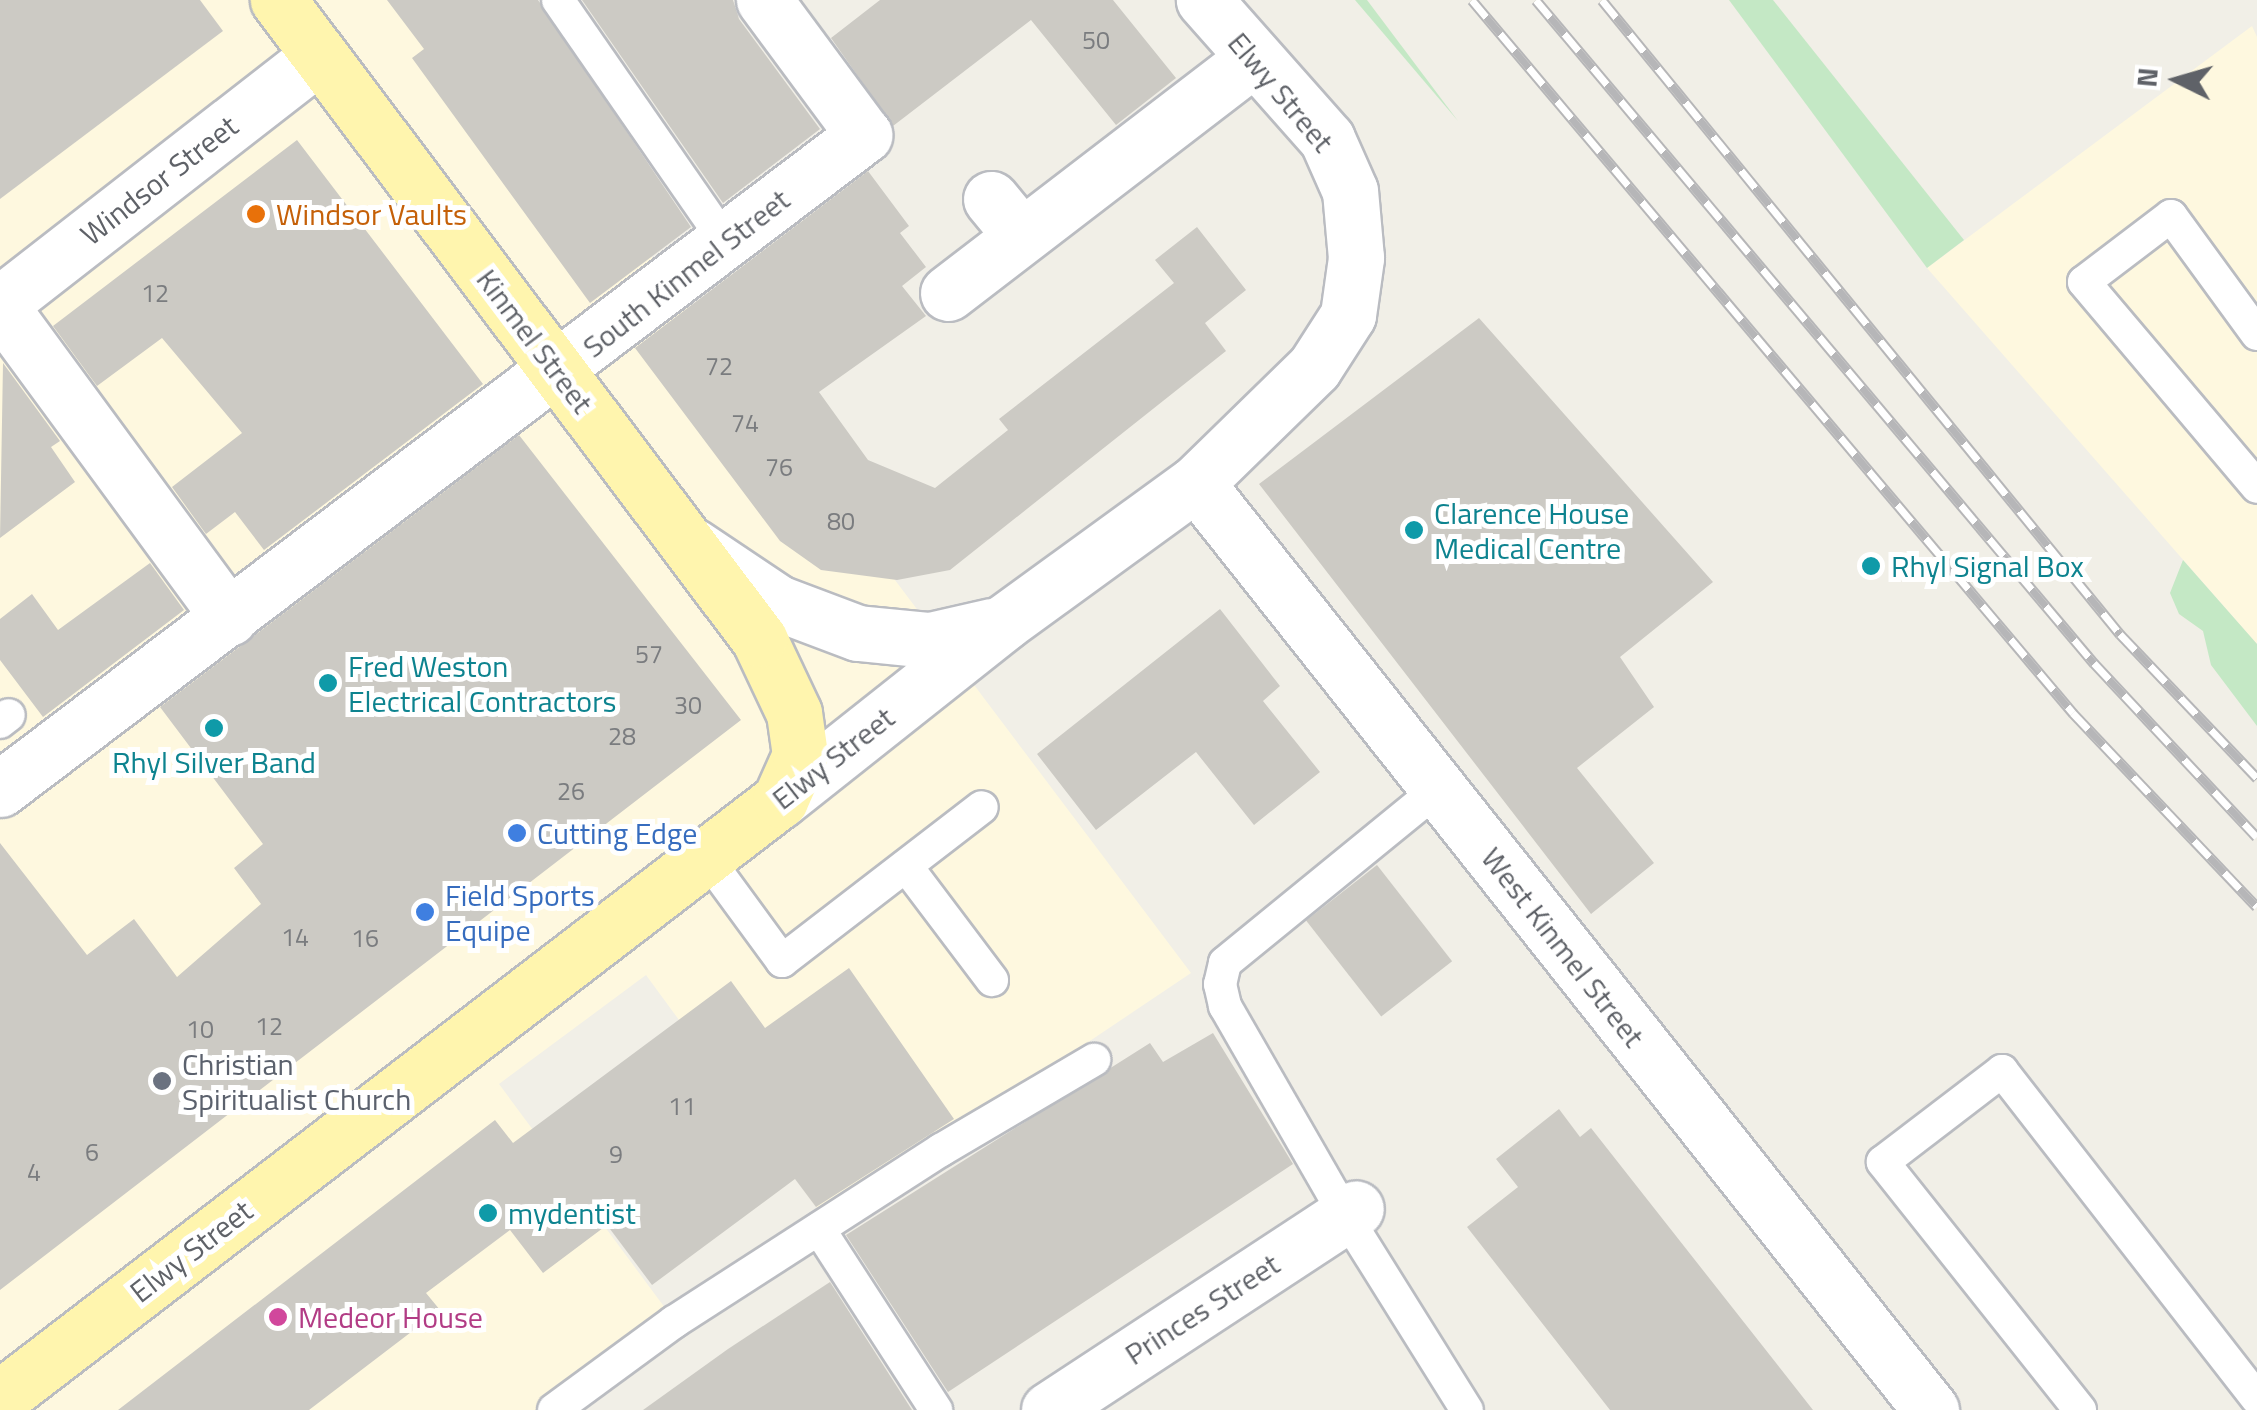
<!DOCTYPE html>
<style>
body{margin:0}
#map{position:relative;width:2257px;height:1410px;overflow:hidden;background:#f1efe7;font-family:"Titillium Web",sans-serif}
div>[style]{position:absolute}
.commercial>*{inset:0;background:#fef8df}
.green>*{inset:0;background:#c4e8c5}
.building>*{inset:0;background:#cccac4;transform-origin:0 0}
.roads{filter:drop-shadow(2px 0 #babcc1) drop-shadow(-2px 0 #babcc1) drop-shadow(0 2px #babcc1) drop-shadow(0 -2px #babcc1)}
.lane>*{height:32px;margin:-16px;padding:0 16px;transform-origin:16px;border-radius:16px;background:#fff}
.street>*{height:55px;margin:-27.5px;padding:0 27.5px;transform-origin:27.5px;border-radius:27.5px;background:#fff}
.primary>*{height:55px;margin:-27.5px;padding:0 27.5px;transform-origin:27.5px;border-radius:27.5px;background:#fff5ae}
.rail>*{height:11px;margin-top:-5.5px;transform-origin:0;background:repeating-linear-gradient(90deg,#fff 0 22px,#b6b6b8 0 44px);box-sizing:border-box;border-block:2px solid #b6b6b8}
.dots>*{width:28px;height:28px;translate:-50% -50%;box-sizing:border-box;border:5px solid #fff;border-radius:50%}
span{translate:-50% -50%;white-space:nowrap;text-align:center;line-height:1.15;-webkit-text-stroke:10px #fff;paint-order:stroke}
.number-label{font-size:25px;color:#7a7c7f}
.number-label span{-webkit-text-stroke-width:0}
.street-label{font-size:30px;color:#5f6268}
.food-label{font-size:30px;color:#c56008}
.left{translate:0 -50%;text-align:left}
.culture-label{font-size:30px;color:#0d838f}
.shop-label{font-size:30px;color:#366cbe}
.worship-label{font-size:30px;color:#5b616d}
.hotel-label{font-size:30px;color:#b23c85}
.north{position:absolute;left:2127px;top:30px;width:100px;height:100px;-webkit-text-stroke:8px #fff;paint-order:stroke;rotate:275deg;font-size:28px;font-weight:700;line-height:40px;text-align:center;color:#5f6268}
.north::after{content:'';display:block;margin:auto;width:35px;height:45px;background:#5f6268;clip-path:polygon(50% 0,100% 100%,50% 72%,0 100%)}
</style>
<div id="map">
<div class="commercial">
<i style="clip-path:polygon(0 0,458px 0,1191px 973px,825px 1219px,646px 975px,499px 1084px,671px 1316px,542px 1410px,0 1410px)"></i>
<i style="clip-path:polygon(2252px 26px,2257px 37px,2257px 644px,1927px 268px)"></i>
</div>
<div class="green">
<i style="clip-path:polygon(1355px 0,1367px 0,1458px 121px)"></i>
<i style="clip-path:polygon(1729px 0,1773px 0,1964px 240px,1927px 268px)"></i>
<i style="clip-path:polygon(2183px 560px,2257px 644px,2257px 726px,2211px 665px,2203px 631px,2179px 614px,2170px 593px)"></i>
</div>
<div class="building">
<i style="clip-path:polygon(0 0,200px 0,223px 31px,0 199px)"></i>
<i style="clip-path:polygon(387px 0,538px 0,691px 227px,590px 303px,412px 58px,424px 49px)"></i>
<i style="clip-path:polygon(582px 0,733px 0,739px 19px,820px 129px,723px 203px)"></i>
<i style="clip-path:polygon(880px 0,1113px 0,1176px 78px,1116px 125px,1031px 20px,893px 126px,831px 38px)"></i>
<i style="clip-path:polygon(297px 140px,483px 384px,264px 550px,235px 512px,206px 534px,172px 487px,242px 433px,162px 338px,97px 386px,53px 326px)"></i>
<i style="clip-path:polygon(868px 171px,909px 226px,900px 233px,926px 267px,902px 286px,926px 316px,819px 392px,868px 460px,935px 488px,1008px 430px,999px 419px,1174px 283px,1155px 260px,1197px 227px,1246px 290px,1205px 323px,1226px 351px,950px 570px,897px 580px,821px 570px,780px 541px,635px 348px)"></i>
<i style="clip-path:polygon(1479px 318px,1713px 582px,1620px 657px,1654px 707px,1577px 768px,1654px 863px,1591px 914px,1259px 484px)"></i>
<i style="clip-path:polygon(3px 363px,60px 441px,51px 447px,75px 482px,0 538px)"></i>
<i style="clip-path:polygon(519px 435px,741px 720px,0 1290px,0 843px,87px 955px,134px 919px,177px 977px,261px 904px,234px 868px,263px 844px,160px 707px)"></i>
<i style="clip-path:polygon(150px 563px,184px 610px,43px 717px,0 660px,0 619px,32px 594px,58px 630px)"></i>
<i style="clip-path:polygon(1220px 609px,1280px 686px,1263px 701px,1320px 772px,1254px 825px,1196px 752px,1096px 830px,1037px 754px)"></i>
<i style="left:1377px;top:865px;width:122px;height:90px;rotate:52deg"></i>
<i style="clip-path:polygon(849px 968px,954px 1119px,816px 1207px,795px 1179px,652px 1285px,607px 1225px,543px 1273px,510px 1230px,426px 1293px,440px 1310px,309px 1410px,118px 1410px,495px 1120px,513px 1143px,731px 981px,765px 1028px)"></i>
<i style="clip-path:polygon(1213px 1033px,1293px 1164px,948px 1392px,846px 1235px,1150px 1043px,1163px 1062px)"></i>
<i style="clip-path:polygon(1559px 1109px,1580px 1137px,1591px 1128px,1813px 1410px,1610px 1410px,1467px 1227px,1518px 1187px,1496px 1159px)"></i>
<i style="clip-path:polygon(830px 1282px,912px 1410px,643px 1410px,728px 1349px)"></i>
</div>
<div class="roads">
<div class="lane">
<i style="left:558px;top:0;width:295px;rotate:55.3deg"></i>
<i style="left:2257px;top:334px;width:146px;rotate:-126.1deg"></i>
<i style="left:2171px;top:216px;width:109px;rotate:142.8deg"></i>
<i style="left:2084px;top:282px;width:268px;rotate:49.8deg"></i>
<i style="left:0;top:722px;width:11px;rotate:-38deg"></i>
<i style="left:1438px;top:789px;width:275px;rotate:140.8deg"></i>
<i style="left:1225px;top:963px;width:22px;rotate:103deg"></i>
<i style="left:1220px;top:984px;width:23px;rotate:77deg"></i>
<i style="left:1225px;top:1006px;width:241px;rotate:60.1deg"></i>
<i style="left:1345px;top:1215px;width:230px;rotate:58deg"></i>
<i style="left:706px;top:857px;width:129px;rotate:53.8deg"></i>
<i style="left:782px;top:961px;width:252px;rotate:-37.6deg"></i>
<i style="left:906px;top:866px;width:143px;rotate:53deg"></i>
<i style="left:819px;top:1229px;width:216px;rotate:57.1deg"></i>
<i style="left:554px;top:1410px;width:149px;rotate:-36.3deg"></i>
<i style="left:674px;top:1322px;width:318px;rotate:-32.8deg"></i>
<i style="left:941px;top:1150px;width:178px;rotate:-30.5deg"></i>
<i style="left:2080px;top:1410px;width:317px;rotate:-128.5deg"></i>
<i style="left:1883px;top:1162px;width:150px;rotate:-37.4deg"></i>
<i style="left:2002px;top:1071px;width:415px;rotate:52.1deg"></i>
</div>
<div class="street">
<i style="left:991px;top:199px;width:45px;rotate:50.4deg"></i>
<i style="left:948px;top:293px;width:386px;rotate:-37.5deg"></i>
<i style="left:0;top:304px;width:403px;rotate:-37.9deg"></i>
<i style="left:0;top:306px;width:387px;rotate:53.7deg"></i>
<i style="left:1196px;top:483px;width:1183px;rotate:51.59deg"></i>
<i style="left:693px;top:546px;width:102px;rotate:33.8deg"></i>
<i style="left:778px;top:603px;width:85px;rotate:20.6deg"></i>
<i style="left:858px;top:633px;width:72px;rotate:5.6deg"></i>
<i style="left:930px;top:640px;width:64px;rotate:-12.7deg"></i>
<i style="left:0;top:789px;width:1084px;rotate:-37.12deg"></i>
<i style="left:864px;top:135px;width:168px;rotate:-126.5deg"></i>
<i style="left:780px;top:800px;width:285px;rotate:-38.4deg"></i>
<i style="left:1003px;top:623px;width:238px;rotate:-36deg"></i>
<i style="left:1196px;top:483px;width:165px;rotate:-44.3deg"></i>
<i style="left:1314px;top:368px;width:63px;rotate:-57.3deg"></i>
<i style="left:1348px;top:315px;width:58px;rotate:-82deg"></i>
<i style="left:1356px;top:258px;width:67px;rotate:-95.1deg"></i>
<i style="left:1350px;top:191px;width:57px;rotate:-113.9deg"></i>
<i style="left:1327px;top:139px;width:186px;rotate:-131.5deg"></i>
<i style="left:1049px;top:1410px;width:367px;rotate:-33.3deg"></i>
</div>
<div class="primary">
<i style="left:0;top:1398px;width:983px;rotate:-37.48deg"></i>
<i style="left:780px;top:800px;width:49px;rotate:-66deg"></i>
<i style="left:800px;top:755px;width:42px;rotate:-98.1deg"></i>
<i style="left:794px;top:713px;width:82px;rotate:-115.3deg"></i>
<i style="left:759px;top:639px;width:800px;rotate:-126.97deg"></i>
</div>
</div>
<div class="rail">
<i style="left:1472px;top:0;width:933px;rotate:49.87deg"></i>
<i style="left:2073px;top:713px;width:267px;rotate:46.5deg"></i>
<i style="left:1536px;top:0;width:867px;rotate:49.92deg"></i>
<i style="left:2094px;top:663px;width:238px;rotate:46.9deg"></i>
<i style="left:1602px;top:0;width:819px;rotate:50.75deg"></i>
<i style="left:2120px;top:634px;width:199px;rotate:46.4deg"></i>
</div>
<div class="dots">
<i style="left:256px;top:214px;background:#e8710a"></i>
<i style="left:1414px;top:530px;background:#0f9aa8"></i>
<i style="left:1871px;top:566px;background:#0f9aa8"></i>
<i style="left:328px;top:683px;background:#0f9aa8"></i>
<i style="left:214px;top:728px;background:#0f9aa8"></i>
<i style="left:517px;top:833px;background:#3f7fe0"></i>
<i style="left:425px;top:912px;background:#3f7fe0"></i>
<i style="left:162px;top:1081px;background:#6b7280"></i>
<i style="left:488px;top:1213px;background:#0f9aa8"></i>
<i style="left:278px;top:1317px;background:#d1479c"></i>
</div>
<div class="number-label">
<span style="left:1096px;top:40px">50</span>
<span style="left:155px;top:293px">12</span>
<span style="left:719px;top:366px">72</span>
<span style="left:745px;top:423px">74</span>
<span style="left:779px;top:467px">76</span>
<span style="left:841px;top:521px">80</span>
<span style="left:649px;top:654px">57</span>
<span style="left:688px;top:705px">30</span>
<span style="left:622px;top:736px">28</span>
<span style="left:571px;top:791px">26</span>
<span style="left:295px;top:937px">14</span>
<span style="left:365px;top:938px">16</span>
<span style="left:269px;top:1026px">12</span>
<span style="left:200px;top:1029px">10</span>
<span style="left:682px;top:1106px">11</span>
<span style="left:92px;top:1152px">6</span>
<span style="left:616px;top:1154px">9</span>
<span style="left:34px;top:1172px">4</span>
</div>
<div class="street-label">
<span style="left:1281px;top:92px;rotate:50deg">Elwy Street</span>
<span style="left:159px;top:180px;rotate:-38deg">Windsor Street</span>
<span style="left:686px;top:273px;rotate:-38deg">South Kinmel Street</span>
<span style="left:535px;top:341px;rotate:53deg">Kinmel Street</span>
<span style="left:833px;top:758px;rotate:-38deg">Elwy Street</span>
<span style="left:1563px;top:947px;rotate:52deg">West Kinmel Street</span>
<span style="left:191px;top:1251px;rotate:-38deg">Elwy Street</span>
<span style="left:1202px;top:1309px;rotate:-33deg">Princes Street</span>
</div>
<div class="food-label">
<span class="left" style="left:276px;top:214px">Windsor Vaults</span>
</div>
<div class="culture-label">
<span class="left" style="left:1434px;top:530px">Clarence House<br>Medical Centre</span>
<span class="left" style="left:1891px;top:566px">Rhyl Signal Box</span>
<span class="left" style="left:348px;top:683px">Fred Weston<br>Electrical Contractors</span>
<span style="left:214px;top:762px">Rhyl Silver Band</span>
<span class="left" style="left:508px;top:1213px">mydentist</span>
</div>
<div class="shop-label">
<span class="left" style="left:537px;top:833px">Cutting Edge</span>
<span class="left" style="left:445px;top:912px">Field Sports<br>Equipe</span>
</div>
<div class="worship-label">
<span class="left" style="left:182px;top:1081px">Christian<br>Spiritualist Church</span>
</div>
<div class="hotel-label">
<span class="left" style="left:298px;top:1317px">Medeor House</span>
</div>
<div class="north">N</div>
</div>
